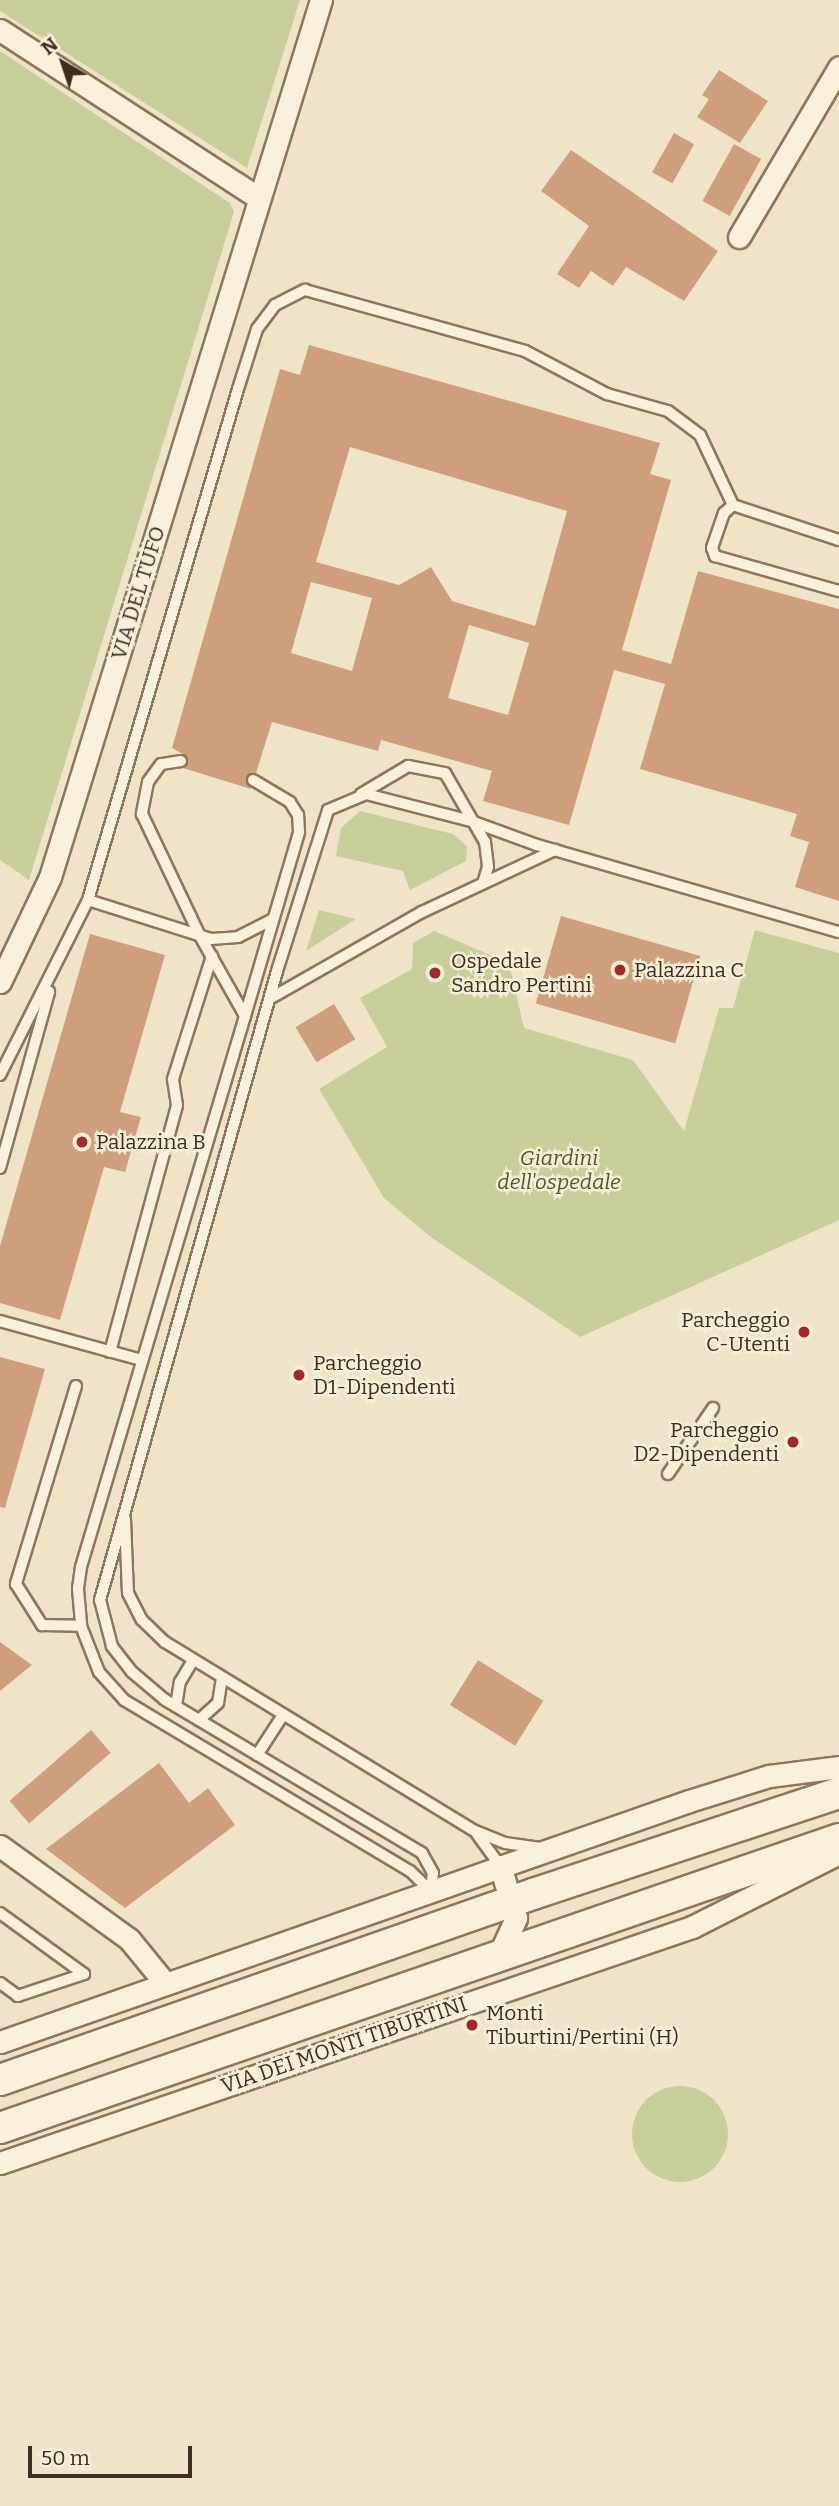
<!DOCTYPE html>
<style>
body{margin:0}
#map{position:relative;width:839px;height:2506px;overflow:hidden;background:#f0e4c8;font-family:Bitter,serif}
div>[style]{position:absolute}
.green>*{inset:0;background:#c9cf9b}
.round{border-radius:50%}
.building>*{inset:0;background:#cf9f7d;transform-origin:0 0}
.roads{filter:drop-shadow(2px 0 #8d765c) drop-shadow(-2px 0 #8d765c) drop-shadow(0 2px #8d765c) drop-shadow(0 -2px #8d765c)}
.service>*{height:10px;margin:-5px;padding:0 5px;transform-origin:5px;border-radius:5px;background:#faf1dc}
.minor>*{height:21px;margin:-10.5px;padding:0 10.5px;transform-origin:10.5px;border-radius:10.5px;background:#faf1dc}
.secondary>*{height:30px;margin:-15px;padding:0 15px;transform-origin:15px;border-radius:15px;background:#faf1dc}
.dots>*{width:19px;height:19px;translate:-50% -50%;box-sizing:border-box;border:4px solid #f7eed8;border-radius:50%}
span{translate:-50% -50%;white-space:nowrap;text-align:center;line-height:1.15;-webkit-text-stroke:5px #f7eed8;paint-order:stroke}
.street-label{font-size:21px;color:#3d2e20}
.poi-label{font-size:21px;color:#3d2e20}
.left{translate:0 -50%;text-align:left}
.right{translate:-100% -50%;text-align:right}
.park-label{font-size:21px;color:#4d5a26;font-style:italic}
.north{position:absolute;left:28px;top:28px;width:70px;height:70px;-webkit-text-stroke:5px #f7eed8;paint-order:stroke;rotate:321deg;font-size:19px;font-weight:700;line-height:28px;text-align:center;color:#3d2e20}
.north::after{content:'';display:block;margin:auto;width:24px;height:32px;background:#3d2e20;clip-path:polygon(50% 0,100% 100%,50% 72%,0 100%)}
.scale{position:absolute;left:28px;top:2446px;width:164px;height:32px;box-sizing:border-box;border:4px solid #3d2e20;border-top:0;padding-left:9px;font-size:21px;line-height:24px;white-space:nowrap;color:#3d2e20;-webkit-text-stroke:5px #f7eed8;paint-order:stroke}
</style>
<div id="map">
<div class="green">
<i style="clip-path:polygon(0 0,300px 0,247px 168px,0 11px)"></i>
<i style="clip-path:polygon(0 51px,230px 203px,234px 212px,29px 880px,0 860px)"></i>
<i style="clip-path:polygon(360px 811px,453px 834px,467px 846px,466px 861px,410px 890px,403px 871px,336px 856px,341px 828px)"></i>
<i style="clip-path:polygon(319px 910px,356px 919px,306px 951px)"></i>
<i style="clip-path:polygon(755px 930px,839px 953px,839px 1220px,580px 1337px,432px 1238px,384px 1198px,319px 1089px,387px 1047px,360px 998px,412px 969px,413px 943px,434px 931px,509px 963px,524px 1028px,633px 1060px,684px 1131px,719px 1008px,733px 1008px)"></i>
<i class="round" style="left:632px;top:2086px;width:96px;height:96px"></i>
</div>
<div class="building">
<i style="clip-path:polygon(719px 70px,768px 101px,740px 143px,697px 117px,709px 99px,702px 95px)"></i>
<i style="left:674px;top:133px;width:23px;height:45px;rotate:29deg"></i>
<i style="left:734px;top:144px;width:31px;height:65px;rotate:29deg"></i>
<i style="clip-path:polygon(571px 150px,718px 251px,684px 301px,626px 267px,613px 286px,591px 271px,579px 288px,557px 274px,589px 226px,541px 191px)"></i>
<i style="clip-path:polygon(evenodd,309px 345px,660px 443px,650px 474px,671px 480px,622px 650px,671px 664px,698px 571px,839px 609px,839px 901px,795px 887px,809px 842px,790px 836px,797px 814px,640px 769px,665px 684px,614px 670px,569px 825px,483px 801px,492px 771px,381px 740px,378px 751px,272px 722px,256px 773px,246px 777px,251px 789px,183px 768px,188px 757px,172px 748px,280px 369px,300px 375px,309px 345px,350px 447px,567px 511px,535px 626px,452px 601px,431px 567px,399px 585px,316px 562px,350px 447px,309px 345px,311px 582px,372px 598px,352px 671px,291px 653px,311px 582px,309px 345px,469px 625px,529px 643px,508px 715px,448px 698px,469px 625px)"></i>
<i style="left:561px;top:916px;width:145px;height:91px;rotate:16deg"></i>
<i style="clip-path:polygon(90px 934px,165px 955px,120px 1112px,141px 1117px,125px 1172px,104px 1167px,60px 1320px,0 1303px,0 1246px)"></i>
<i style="left:334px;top:1004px;width:41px;height:45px;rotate:59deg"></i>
<i style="clip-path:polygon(0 1357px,45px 1369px,5px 1508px,0 1507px)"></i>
<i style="clip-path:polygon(0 1642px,32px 1665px,0 1691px)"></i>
<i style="left:478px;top:1660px;width:77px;height:53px;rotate:32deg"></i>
<i style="left:91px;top:1730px;width:30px;height:108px;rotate:49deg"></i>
<i style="clip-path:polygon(159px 1763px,189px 1803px,208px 1788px,235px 1825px,125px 1908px,46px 1849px)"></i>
</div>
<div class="roads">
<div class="service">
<i style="left:733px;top:505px;width:12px;rotate:138deg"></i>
<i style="left:724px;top:513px;width:37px;rotate:109deg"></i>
<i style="left:712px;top:548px;width:9px;rotate:69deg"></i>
<i style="left:715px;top:556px;width:129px;rotate:15.8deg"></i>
<i style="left:181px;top:761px;width:20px;rotate:171deg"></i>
<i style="left:161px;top:764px;width:22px;rotate:126deg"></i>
<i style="left:148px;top:782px;width:33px;rotate:101deg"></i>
<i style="left:142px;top:814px;width:135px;rotate:64.6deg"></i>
<i style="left:200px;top:936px;width:92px;rotate:60.6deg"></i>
<i style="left:245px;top:1016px;width:192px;rotate:-73.6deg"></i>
<i style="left:299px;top:832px;width:17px;rotate:-93deg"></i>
<i style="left:298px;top:815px;width:15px;rotate:-122deg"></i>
<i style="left:290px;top:802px;width:43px;rotate:-149.3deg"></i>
<i style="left:361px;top:794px;width:55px;rotate:-30.8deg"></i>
<i style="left:408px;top:766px;width:38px;rotate:11deg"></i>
<i style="left:445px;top:773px;width:80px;rotate:59.9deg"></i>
<i style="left:485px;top:842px;width:25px;rotate:83deg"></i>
<i style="left:488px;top:867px;width:17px;rotate:107deg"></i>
<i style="left:88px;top:900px;width:129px;rotate:17.6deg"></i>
<i style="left:211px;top:939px;width:27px;rotate:-4deg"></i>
<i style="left:238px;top:937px;width:38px;rotate:-27deg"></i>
<i style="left:271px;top:998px;width:174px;rotate:-29.7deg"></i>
<i style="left:422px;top:912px;width:147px;rotate:-25deg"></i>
<i style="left:245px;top:1016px;width:575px;rotate:106.58deg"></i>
<i style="left:81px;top:1567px;width:22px;rotate:98deg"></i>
<i style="left:78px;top:1589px;width:37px;rotate:85deg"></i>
<i style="left:81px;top:1626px;width:49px;rotate:68.6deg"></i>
<i style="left:99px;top:1672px;width:38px;rotate:48deg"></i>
<i style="left:124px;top:1700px;width:333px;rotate:30.9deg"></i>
<i style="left:410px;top:1871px;width:29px;rotate:44deg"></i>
<i style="left:0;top:1075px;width:196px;rotate:-63.3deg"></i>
<i style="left:88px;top:900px;width:533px;rotate:-73.64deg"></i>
<i style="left:238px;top:389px;width:63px;rotate:-72.4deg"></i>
<i style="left:257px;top:329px;width:30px;rotate:-53deg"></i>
<i style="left:275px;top:305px;width:34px;rotate:-27deg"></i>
<i style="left:305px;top:290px;width:228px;rotate:15.5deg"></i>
<i style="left:525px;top:351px;width:93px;rotate:27.7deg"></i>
<i style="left:607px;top:394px;width:63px;rotate:15.6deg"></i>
<i style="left:668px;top:411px;width:40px;rotate:37deg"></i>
<i style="left:700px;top:435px;width:77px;rotate:64.8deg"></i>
<i style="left:733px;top:505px;width:112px;rotate:18.3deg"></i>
<i style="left:0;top:1168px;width:183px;rotate:-74.4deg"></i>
<i style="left:0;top:1321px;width:147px;rotate:15.4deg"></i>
<i style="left:110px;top:1352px;width:256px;rotate:-74.8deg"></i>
<i style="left:177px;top:1105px;width:26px;rotate:-99deg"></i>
<i style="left:173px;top:1079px;width:129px;rotate:-72.4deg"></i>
<i style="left:76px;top:1386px;width:207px;rotate:106.9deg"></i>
<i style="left:16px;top:1584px;width:49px;rotate:57.6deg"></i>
<i style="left:42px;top:1625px;width:39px;rotate:1deg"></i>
<i style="left:668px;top:1474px;width:80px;rotate:-55.7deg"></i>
<i style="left:125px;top:1519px;width:74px;rotate:87.7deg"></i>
<i style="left:128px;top:1593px;width:30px;rotate:63deg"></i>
<i style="left:142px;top:1620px;width:32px;rotate:44deg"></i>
<i style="left:165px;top:1642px;width:363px;rotate:31.4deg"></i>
<i style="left:475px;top:1831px;width:32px;rotate:22deg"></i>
<i style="left:505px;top:1843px;width:36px;rotate:8deg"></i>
<i style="left:176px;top:1706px;width:24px;rotate:-81deg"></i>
<i style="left:180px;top:1682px;width:26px;rotate:-59deg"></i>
<i style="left:199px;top:1720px;width:25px;rotate:-42deg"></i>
<i style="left:218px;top:1703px;width:24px;rotate:-81deg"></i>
<i style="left:257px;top:1755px;width:48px;rotate:-57deg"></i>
<i style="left:477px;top:1834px;width:39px;rotate:54deg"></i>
<i style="left:431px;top:1891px;width:18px;rotate:-84deg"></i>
<i style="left:433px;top:1873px;width:23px;rotate:-119deg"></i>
<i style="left:422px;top:1853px;width:300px;rotate:-149.2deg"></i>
<i style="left:164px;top:1699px;width:42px;rotate:-139.8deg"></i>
<i style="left:132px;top:1672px;width:33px;rotate:-128deg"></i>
<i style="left:112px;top:1646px;width:48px;rotate:-104.6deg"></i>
<i style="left:100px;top:1600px;width:653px;rotate:-74.28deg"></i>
<i style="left:277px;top:971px;width:169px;rotate:-72.4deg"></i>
<i style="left:328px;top:810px;width:41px;rotate:-22.8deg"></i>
<i style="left:366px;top:794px;width:108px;rotate:14.4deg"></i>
<i style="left:471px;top:821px;width:70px;rotate:20deg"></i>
<i style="left:537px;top:845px;width:314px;rotate:16.1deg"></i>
<i style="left:0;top:1913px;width:104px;rotate:36deg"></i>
<i style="left:84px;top:1974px;width:70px;rotate:161.6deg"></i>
<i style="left:18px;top:1996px;width:22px;rotate:-144deg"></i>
</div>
<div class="minor">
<i style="left:0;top:30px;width:309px;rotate:33deg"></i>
<i style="left:739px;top:237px;width:197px;rotate:-59.5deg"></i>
<i style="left:0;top:982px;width:116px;rotate:-64.5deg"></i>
<i style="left:50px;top:877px;width:918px;rotate:-72.83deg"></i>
<i style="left:0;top:1846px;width:159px;rotate:35.8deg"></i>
<i style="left:129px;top:1939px;width:57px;rotate:50.7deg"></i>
<i style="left:499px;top:1955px;width:41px;rotate:-65.3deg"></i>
<i style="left:516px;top:1918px;width:54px;rotate:-107.1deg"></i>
<i style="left:0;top:2042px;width:730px;rotate:-19.28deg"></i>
<i style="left:689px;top:1801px;width:84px;rotate:-17.4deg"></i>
<i style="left:769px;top:1776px;width:71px;rotate:-7.3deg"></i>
<i style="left:0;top:2163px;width:731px;rotate:-18.83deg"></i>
<i style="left:692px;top:1927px;width:165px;rotate:-26.7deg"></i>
</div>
<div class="secondary">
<i style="left:0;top:2080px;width:565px;rotate:-19.24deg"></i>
<i style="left:533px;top:1894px;width:322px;rotate:-18.3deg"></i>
<i style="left:0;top:2128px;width:887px;rotate:-19.01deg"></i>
</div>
</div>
<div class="dots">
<i style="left:620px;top:970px;background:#9e2a2b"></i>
<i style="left:435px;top:973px;background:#9e2a2b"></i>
<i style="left:82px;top:1142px;background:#9e2a2b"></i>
<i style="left:804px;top:1332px;background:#9e2a2b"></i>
<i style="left:299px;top:1375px;background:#9e2a2b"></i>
<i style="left:793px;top:1442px;background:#9e2a2b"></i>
<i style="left:472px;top:2025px;background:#9e2a2b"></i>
</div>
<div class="street-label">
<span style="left:138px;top:593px;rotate:-73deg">VIA DEL TUFO</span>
<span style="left:344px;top:2045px;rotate:-19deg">VIA DEI MONTI TIBURTINI</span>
</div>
<div class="poi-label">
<span class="left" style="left:451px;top:973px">Ospedale<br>Sandro Pertini</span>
<span class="left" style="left:634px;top:970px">Palazzina C</span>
<span class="left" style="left:96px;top:1142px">Palazzina B</span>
<span class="right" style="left:790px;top:1332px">Parcheggio<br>C-Utenti</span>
<span class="left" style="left:313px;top:1375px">Parcheggio<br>D1-Dipendenti</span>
<span class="right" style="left:779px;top:1442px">Parcheggio<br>D2-Dipendenti</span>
<span class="left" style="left:486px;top:2025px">Monti<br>Tiburtini/Pertini (H)</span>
</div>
<div class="park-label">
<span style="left:559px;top:1170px">Giardini<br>dell'ospedale</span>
</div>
<div class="north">N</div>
<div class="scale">50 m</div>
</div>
